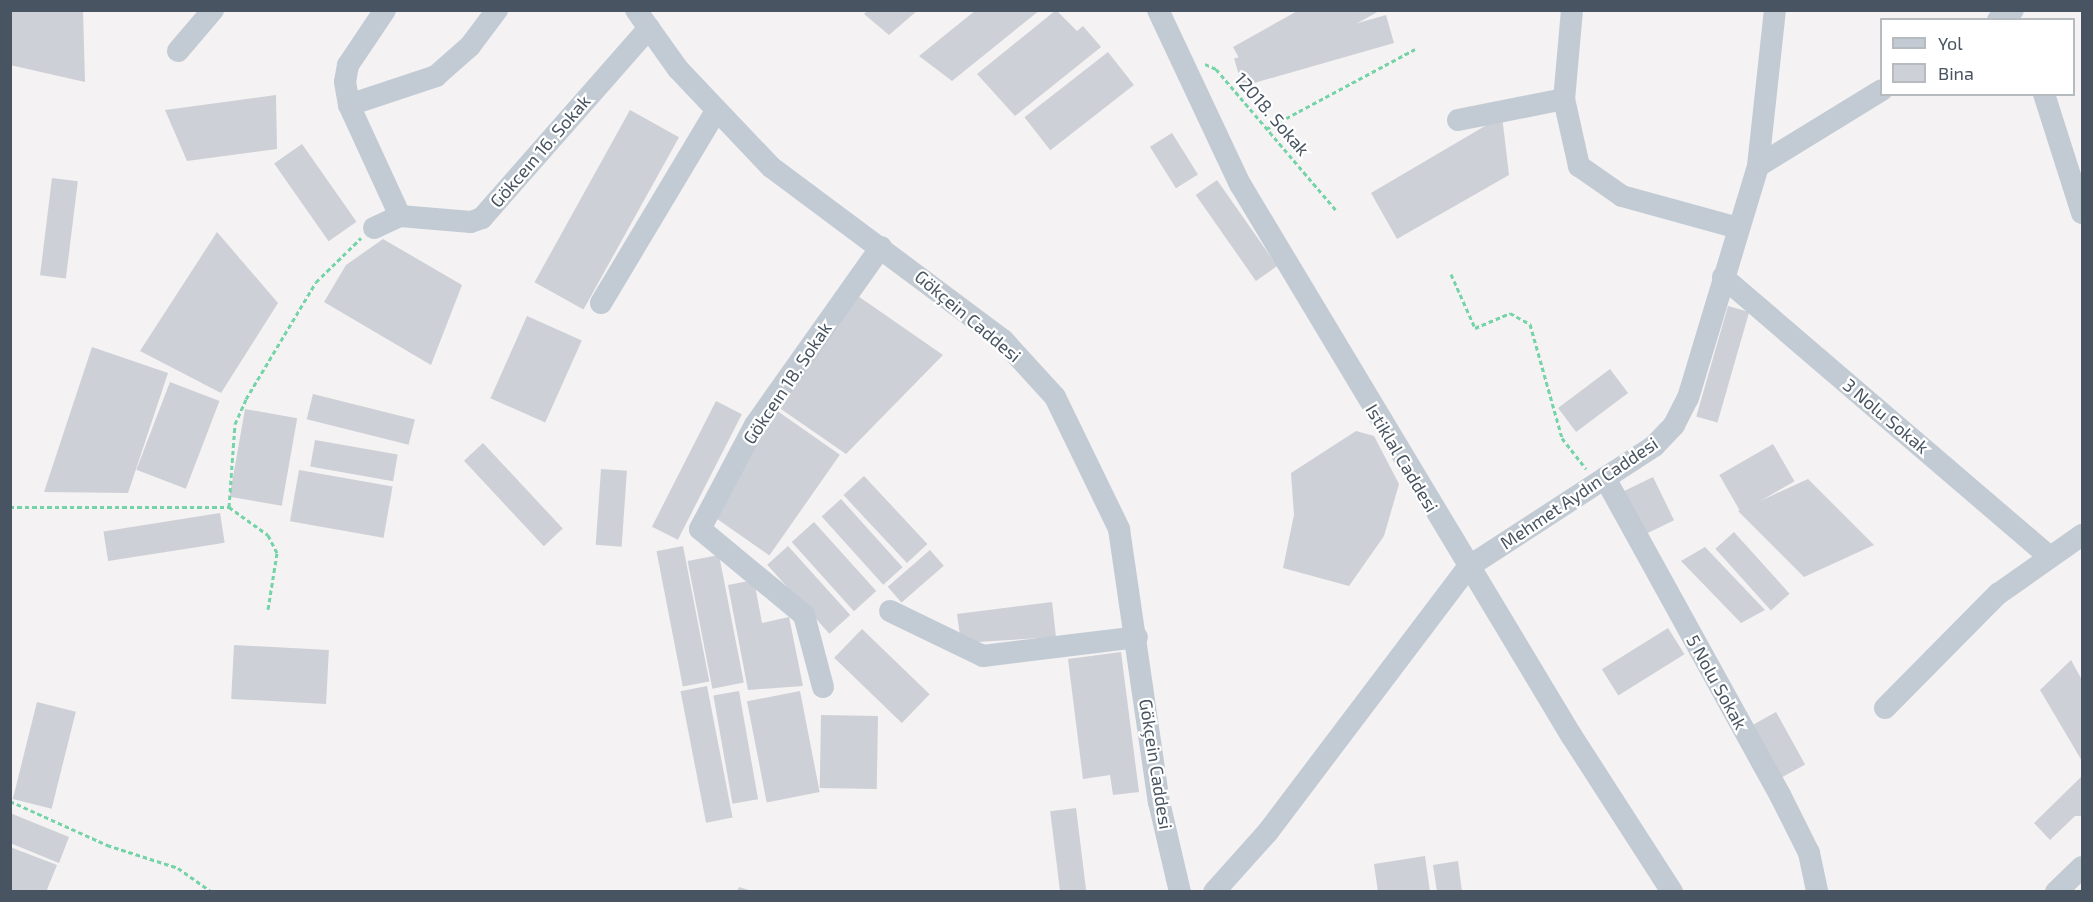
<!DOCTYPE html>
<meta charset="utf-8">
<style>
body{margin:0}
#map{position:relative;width:2093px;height:902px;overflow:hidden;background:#f4f2f2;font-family:"Exo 2",sans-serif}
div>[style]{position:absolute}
.building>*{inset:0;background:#cdd0d6;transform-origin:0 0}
.path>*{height:3px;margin-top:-1.5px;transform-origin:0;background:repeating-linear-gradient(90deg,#74d4a8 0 4.5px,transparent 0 7.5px)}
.minor>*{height:22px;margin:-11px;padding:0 11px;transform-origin:11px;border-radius:11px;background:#c2cbd4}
span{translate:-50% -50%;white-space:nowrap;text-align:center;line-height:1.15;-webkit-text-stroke:4.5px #fff;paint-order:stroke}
.street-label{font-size:18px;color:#485461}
.frame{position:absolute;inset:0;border:12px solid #485461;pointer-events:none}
.legend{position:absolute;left:1880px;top:18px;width:195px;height:78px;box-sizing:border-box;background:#fff;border:2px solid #b6bbc0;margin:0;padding:8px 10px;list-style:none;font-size:18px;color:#485461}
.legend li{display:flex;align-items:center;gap:12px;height:30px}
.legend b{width:30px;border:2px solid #b6bbc0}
</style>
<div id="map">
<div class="building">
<i style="clip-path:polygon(10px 10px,83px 10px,85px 82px,10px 65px)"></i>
<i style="clip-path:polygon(868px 10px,918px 10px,889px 35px,864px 14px)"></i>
<i style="clip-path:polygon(976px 10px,1040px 10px,952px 81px,919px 56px)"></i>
<i style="clip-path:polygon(1056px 10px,1077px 31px,1083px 26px,1101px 47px,1015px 116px,977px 74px)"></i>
<i style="clip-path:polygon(1299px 10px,1381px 10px,1252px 82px,1233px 47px)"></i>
<i style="left:1386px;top:15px;width:29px;height:158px;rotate:74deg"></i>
<i style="left:1108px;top:52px;width:42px;height:106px;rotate:52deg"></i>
<i style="clip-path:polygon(276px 95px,277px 149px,187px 161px,165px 110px)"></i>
<i style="left:630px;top:110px;width:56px;height:197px;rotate:29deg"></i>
<i style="clip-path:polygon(1502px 116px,1509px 175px,1397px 239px,1371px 193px)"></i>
<i style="left:1172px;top:133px;width:49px;height:26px;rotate:58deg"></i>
<i style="left:302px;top:144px;width:95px;height:34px;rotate:55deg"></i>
<i style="left:52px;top:178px;width:26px;height:98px;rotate:7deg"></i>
<i style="left:1217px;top:180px;width:105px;height:26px;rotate:55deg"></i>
<i style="clip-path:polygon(217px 232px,278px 303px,221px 393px,140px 351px)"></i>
<i style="clip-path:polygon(383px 239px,462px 285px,431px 365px,324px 302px,346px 265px)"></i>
<i style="clip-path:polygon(855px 294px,943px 355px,846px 454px,778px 407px)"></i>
<i style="left:1728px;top:306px;width:22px;height:115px;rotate:16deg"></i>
<i style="left:527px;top:316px;width:60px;height:90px;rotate:24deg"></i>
<i style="clip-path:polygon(92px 347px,168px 373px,128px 493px,44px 492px)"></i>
<i style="left:1610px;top:369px;width:30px;height:65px;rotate:53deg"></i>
<i style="left:170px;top:382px;width:53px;height:94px;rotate:21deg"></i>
<i style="left:313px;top:394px;width:105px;height:26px;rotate:14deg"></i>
<i style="left:716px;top:401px;width:29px;height:141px;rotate:27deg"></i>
<i style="left:245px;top:409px;width:53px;height:89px;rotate:10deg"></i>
<i style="left:776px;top:410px;width:78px;height:123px;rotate:35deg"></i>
<i style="clip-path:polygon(1356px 431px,1374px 436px,1399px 484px,1384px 536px,1349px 586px,1283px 568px,1294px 515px,1291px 473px)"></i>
<i style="left:315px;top:440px;width:84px;height:27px;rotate:10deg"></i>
<i style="left:483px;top:443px;width:117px;height:26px;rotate:47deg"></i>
<i style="left:1773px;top:444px;width:43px;height:62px;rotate:60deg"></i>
<i style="left:601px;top:469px;width:26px;height:76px;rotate:4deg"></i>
<i style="left:299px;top:470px;width:95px;height:52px;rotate:10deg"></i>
<i style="left:864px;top:476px;width:93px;height:28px;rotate:47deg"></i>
<i style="left:1653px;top:477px;width:48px;height:36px;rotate:64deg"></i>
<i style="clip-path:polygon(1808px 479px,1874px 545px,1804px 577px,1738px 511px)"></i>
<i style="left:841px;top:499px;width:92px;height:26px;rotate:48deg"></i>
<i style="left:220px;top:513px;width:30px;height:118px;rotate:81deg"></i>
<i style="left:814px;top:522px;width:93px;height:30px;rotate:48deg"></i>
<i style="left:1734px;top:532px;width:83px;height:25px;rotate:48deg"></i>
<i style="left:683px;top:546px;width:138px;height:27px;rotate:79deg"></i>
<i style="left:788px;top:546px;width:93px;height:28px;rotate:48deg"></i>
<i style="clip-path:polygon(1705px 547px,1765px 610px,1741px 623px,1681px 561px)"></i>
<i style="left:930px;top:550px;width:21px;height:56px;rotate:49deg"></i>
<i style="left:719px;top:555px;width:130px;height:32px;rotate:79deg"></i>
<i style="clip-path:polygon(754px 580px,762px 623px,789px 617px,803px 686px,748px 690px,728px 585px)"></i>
<i style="clip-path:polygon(1052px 602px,1056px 637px,961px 643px,957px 614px)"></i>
<i style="left:1668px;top:628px;width:31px;height:78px;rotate:58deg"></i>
<i style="left:862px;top:629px;width:94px;height:40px;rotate:44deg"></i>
<i style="left:234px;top:645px;width:95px;height:54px;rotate:3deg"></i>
<i style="clip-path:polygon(1121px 652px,1139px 792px,1113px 795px,1110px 775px,1083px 779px,1068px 659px)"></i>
<i style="clip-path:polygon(2071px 660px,2082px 680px,2082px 761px,2040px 690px)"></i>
<i style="left:707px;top:686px;width:134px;height:27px;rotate:79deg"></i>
<i style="left:739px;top:691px;width:110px;height:26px;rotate:80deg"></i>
<i style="left:800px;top:691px;width:103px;height:54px;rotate:79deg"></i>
<i style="left:37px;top:702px;width:40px;height:100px;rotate:14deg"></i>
<i style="left:1776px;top:712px;width:60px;height:31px;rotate:61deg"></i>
<i style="left:821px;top:715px;width:57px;height:73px;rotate:1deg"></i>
<i style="clip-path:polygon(2082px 776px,2082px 816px,2075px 816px,2050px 840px,2034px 823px)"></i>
<i style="left:1076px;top:808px;width:85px;height:26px;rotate:83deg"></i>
<i style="clip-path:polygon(10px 813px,69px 837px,59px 863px,10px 843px)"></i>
<i style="clip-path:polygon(10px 847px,57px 865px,46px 892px,10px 892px)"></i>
<i style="clip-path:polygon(1425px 856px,1430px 892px,1378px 892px,1374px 864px)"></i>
<i style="clip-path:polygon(1458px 861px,1462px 892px,1437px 892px,1433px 865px)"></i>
<i style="clip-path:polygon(739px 887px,752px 891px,752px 892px,737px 892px)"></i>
</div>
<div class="path">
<i style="left:1205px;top:64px;width:12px;rotate:24deg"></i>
<i style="left:1216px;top:69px;width:187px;rotate:49.6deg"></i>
<i style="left:1266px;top:129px;width:169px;rotate:-28.2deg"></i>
<i style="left:1451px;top:274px;width:59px;rotate:66deg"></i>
<i style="left:1475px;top:328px;width:38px;rotate:-23deg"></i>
<i style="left:1510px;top:313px;width:23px;rotate:29deg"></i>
<i style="left:1530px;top:324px;width:118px;rotate:74.3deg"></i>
<i style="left:1562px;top:438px;width:39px;rotate:52deg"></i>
<i style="left:10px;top:507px;width:219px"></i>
<i style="left:229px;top:507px;width:48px;rotate:35.7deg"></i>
<i style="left:268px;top:535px;width:20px;rotate:63deg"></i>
<i style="left:277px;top:553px;width:57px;rotate:99.1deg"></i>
<i style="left:229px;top:507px;width:83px;rotate:-85.9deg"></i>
<i style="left:235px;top:424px;width:27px;rotate:-66deg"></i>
<i style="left:246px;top:399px;width:136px;rotate:-59.1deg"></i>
<i style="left:316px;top:282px;width:63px;rotate:-44.4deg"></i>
<i style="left:10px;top:801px;width:107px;rotate:24.4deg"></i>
<i style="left:107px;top:845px;width:75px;rotate:17.9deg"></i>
<i style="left:178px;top:868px;width:42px;rotate:35.2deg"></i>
</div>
<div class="minor">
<i style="left:385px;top:10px;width:66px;rotate:123.9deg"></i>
<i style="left:348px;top:65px;width:17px;rotate:100deg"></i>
<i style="left:345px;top:82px;width:23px;rotate:80deg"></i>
<i style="left:349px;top:105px;width:122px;rotate:65.3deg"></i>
<i style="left:636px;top:10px;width:72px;rotate:54.6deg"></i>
<i style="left:678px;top:69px;width:135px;rotate:46.5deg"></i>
<i style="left:771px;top:167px;width:289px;rotate:36.7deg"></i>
<i style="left:1003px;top:340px;width:77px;rotate:47.6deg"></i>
<i style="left:1055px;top:397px;width:147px;rotate:64.1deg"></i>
<i style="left:1119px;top:529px;width:276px;rotate:81.7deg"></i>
<i style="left:1159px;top:802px;width:92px;rotate:76.9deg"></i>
<i style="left:1158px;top:10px;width:192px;rotate:64.8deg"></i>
<i style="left:1240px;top:184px;width:643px;rotate:59.01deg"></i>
<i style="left:1571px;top:735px;width:187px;rotate:57.2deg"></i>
<i style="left:1572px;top:10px;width:89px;rotate:95.1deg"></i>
<i style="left:1564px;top:99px;width:69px;rotate:77.4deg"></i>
<i style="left:1579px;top:166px;width:52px;rotate:34.9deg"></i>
<i style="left:1622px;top:196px;width:120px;rotate:15.4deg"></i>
<i style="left:1998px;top:20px;width:18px;rotate:-34deg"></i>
<i style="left:178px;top:51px;width:54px;rotate:-49.5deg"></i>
<i style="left:2044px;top:94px;width:125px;rotate:72.3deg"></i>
<i style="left:349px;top:105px;width:92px;rotate:-18.4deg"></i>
<i style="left:436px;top:76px;width:45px;rotate:-41.4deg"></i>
<i style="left:470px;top:46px;width:45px;rotate:-53.1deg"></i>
<i style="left:1458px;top:120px;width:108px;rotate:-11.2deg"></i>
<i style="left:1758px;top:166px;width:145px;rotate:-31.5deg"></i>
<i style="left:374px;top:228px;width:29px;rotate:-25deg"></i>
<i style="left:400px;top:216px;width:71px;rotate:4.8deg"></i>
<i style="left:471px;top:222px;width:12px;rotate:-20deg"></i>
<i style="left:482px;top:218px;width:253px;rotate:-48.7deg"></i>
<i style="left:1723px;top:277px;width:429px;rotate:40.6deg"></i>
<i style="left:601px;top:303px;width:224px;rotate:-59.1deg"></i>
<i style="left:1605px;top:478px;width:362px;rotate:61.1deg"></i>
<i style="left:1780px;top:795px;width:65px;rotate:63.4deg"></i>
<i style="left:1809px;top:853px;width:40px;rotate:78deg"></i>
<i style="left:890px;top:611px;width:103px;rotate:25.8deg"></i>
<i style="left:983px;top:656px;width:155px;rotate:-7deg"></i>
<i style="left:823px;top:687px;width:74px;rotate:-104.8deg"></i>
<i style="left:804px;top:615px;width:135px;rotate:-140.4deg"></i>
<i style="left:700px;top:529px;width:118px;rotate:-62.1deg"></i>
<i style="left:755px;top:425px;width:218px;rotate:-54.7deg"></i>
<i style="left:1885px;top:708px;width:161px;rotate:-45.3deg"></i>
<i style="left:1998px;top:594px;width:103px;rotate:-35.1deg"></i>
<i style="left:1214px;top:892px;width:79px;rotate:-48.1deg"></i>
<i style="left:1267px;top:833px;width:333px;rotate:-52.9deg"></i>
<i style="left:1468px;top:567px;width:222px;rotate:-33deg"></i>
<i style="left:1654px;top:446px;width:29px;rotate:-46deg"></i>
<i style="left:1674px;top:425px;width:30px;rotate:-63deg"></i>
<i style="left:1688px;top:398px;width:242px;rotate:-73.2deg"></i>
<i style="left:1758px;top:166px;width:157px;rotate:-83.8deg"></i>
<i style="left:2056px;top:892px;width:36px;rotate:-44deg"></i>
</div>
<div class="street-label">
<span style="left:1272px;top:114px;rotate:49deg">12018. Sokak</span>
<span style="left:540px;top:151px;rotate:-49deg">Gökceın 16. Sokak</span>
<span style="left:968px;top:316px;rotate:40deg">Gökçein Caddesi</span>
<span style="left:787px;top:383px;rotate:-56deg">Gökceın 18. Sokak</span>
<span style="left:1886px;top:416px;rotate:40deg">3 Nolu Sokak</span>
<span style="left:1402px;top:458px;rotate:59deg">Istiklal Caddesi</span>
<span style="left:1579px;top:493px;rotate:-34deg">Mehmet Aydın Caddesi</span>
<span style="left:1717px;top:682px;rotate:61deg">5 Nolu Sokak</span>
<span style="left:1156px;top:764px;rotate:81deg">Gökçein Caddesi</span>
</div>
<div class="frame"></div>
<ul class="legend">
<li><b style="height:8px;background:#c2cbd4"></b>Yol</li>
<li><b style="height:16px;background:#cdd0d6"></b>Bina</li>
</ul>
</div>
